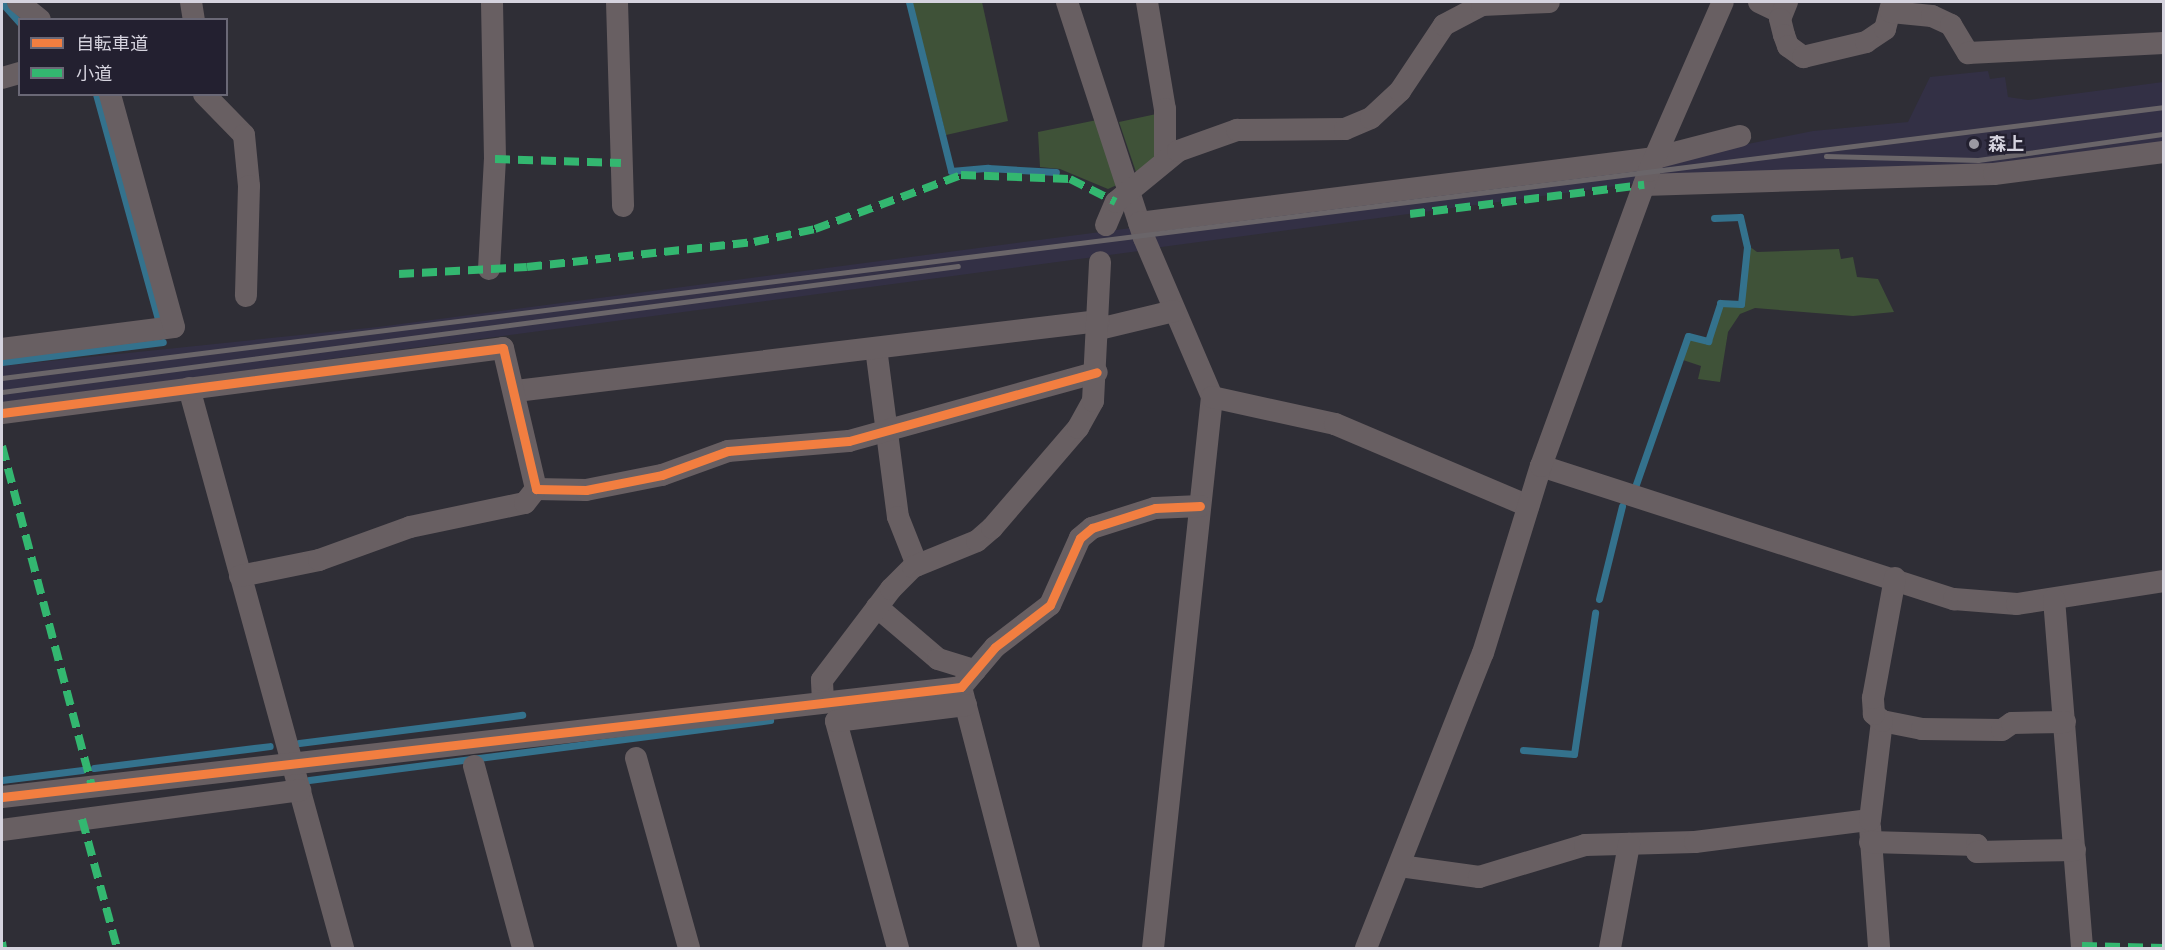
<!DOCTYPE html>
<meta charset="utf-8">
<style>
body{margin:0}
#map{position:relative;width:2165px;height:950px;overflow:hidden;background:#2f2e36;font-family:Poppins,"Noto Sans JP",sans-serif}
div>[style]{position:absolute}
.built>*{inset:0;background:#333045}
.green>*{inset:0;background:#3f5238}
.stream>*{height:7px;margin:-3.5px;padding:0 3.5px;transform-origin:3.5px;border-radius:3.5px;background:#34728d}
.street>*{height:22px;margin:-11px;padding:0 11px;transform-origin:11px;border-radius:11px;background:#685f62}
.rail>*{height:4.5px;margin:-2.25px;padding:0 2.25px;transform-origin:2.25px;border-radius:2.25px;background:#6a6569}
.quiet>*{height:8px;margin-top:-4px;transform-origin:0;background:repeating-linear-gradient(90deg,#33b770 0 15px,transparent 0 23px)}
.cycleway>*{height:9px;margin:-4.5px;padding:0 4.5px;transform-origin:4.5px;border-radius:4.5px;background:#f27e40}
.dots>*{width:16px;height:16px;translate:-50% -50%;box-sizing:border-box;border:3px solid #232030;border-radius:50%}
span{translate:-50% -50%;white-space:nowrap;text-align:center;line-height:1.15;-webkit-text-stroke:5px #232030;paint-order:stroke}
.poi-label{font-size:18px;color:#d5d3de;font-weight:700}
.left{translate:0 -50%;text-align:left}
.frame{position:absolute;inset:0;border:3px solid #d5d3de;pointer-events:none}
.legend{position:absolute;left:18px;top:18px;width:210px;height:78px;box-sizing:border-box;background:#232030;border:2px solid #6a6876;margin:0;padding:8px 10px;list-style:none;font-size:18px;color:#d5d3de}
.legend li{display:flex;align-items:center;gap:12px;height:30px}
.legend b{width:30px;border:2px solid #6a6876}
</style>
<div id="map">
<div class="built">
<i style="clip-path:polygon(1988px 71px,1990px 79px,2005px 77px,2008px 97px,2028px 100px,2163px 82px,2163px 146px,2003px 170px,1650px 181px,1658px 162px,1813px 131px,1908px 122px,1930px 77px)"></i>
<i style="clip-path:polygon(1646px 164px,1639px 183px,1154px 248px,1148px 227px)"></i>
<i style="clip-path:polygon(1131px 228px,1139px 251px,2px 403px,2px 366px,378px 327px)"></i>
</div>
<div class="green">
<i style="clip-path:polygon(912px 2px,982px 2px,1008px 121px,946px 135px)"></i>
<i style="clip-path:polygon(1161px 113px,1157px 157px,1136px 172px,1119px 122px)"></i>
<i style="clip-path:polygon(1097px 120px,1119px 184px,1108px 189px,1060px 169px,1040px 167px,1038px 132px)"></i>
<i style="clip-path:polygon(1749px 246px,1757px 252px,1839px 249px,1841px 259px,1853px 257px,1857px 277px,1878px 279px,1894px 312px,1853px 316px,1755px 308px,1740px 314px,1728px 332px,1720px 382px,1698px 379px,1701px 366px,1683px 360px,1690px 339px,1709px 344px,1721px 305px,1743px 306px)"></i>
</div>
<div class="stream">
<i style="left:909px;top:2px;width:174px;rotate:76deg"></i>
<i style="left:951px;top:171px;width:37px;rotate:-5deg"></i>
<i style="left:988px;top:168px;width:68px;rotate:3.4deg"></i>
<i style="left:2px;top:3px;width:27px;rotate:48deg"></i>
<i style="left:96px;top:94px;width:237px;rotate:74.6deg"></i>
<i style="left:2px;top:362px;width:162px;rotate:-7.1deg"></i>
<i style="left:1635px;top:487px;width:160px;rotate:-70.7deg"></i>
<i style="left:1688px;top:336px;width:21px;rotate:14deg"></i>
<i style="left:1708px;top:341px;width:40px;rotate:-72deg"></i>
<i style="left:1720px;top:303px;width:21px;rotate:3deg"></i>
<i style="left:1741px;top:304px;width:57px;rotate:-84deg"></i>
<i style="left:1747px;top:247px;width:31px;rotate:-103deg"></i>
<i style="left:1740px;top:217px;width:26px;rotate:178deg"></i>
<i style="left:1599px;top:599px;width:96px;rotate:-76.1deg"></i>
<i style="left:299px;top:743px;width:225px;rotate:-7.2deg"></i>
<i style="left:1523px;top:750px;width:51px;rotate:4.5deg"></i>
<i style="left:1574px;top:754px;width:143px;rotate:-81.5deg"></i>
<i style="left:94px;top:768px;width:177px;rotate:-7.1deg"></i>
<i style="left:2px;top:780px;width:81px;rotate:-7.1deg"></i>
<i style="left:309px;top:780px;width:465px;rotate:-7.4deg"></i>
</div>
<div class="street">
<i style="left:18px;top:2px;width:28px;rotate:39deg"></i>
<i style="left:191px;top:2px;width:18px;rotate:81deg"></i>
<i style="left:617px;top:2px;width:204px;rotate:88.3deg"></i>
<i style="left:1067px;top:2px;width:248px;rotate:71.9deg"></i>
<i style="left:1144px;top:238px;width:173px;rotate:66.8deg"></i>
<i style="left:1212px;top:397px;width:554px;rotate:96.11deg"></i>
<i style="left:1147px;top:2px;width:109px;rotate:80.5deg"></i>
<i style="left:1165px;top:109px;width:52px;rotate:90deg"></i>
<i style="left:1759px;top:2px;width:25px;rotate:26deg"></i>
<i style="left:1787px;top:2px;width:18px;rotate:112deg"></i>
<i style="left:1780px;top:19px;width:16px;rotate:76deg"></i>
<i style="left:1784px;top:35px;width:12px;rotate:70deg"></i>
<i style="left:1788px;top:46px;width:19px;rotate:36deg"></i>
<i style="left:1803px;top:57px;width:65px;rotate:-13.4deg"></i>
<i style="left:1866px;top:42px;width:23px;rotate:-34deg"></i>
<i style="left:1885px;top:29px;width:28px;rotate:-75deg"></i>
<i style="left:1891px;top:12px;width:41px;rotate:5.6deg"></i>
<i style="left:1932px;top:16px;width:21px;rotate:25deg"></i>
<i style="left:1951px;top:25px;width:33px;rotate:59deg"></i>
<i style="left:1968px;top:53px;width:196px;rotate:-2.9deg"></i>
<i style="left:2px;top:78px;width:19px;rotate:-16deg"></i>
<i style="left:204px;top:94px;width:57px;rotate:45.7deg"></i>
<i style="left:244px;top:135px;width:51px;rotate:84.4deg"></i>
<i style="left:249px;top:186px;width:110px;rotate:91.6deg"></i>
<i style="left:1644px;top:185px;width:350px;rotate:-1.8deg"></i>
<i style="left:1994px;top:174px;width:171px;rotate:-7.4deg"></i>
<i style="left:1139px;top:223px;width:520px;rotate:-7.18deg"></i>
<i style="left:1655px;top:158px;width:88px;rotate:-14.5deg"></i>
<i style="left:1106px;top:225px;width:25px;rotate:-67deg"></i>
<i style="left:1116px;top:202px;width:80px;rotate:-39.4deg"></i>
<i style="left:1178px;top:151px;width:63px;rotate:-19.6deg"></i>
<i style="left:1237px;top:130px;width:108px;rotate:-0.5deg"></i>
<i style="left:1345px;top:129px;width:28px;rotate:-23deg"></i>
<i style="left:1371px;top:118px;width:40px;rotate:-43deg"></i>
<i style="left:1400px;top:91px;width:79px;rotate:-56.3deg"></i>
<i style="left:1444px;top:25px;width:43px;rotate:-27.8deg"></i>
<i style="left:1482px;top:5px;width:67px;rotate:-2.6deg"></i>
<i style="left:489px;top:269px;width:110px;rotate:-86.9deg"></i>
<i style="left:495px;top:159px;width:157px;rotate:-91.1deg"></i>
<i style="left:1099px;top:329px;width:77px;rotate:-13.5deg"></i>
<i style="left:876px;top:348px;width:170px;rotate:82.6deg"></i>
<i style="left:898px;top:517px;width:52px;rotate:68.4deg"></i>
<i style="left:2px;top:349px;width:173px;rotate:-7.3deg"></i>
<i style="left:174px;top:327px;width:242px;rotate:-105.4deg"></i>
<i style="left:189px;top:388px;width:581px;rotate:74.62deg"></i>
<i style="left:516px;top:391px;width:587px;rotate:-6.85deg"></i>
<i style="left:1212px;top:397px;width:126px;rotate:12.4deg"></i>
<i style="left:1335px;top:424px;width:210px;rotate:23deg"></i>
<i style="left:2px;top:413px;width:505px;rotate:-7.39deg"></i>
<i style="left:503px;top:348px;width:145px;rotate:76.8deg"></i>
<i style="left:536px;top:489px;width:50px;rotate:1.1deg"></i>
<i style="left:586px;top:490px;width:77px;rotate:-11.2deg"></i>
<i style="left:662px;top:475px;width:70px;rotate:-20deg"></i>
<i style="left:728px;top:451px;width:121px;rotate:-4.7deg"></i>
<i style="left:849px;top:441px;width:257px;rotate:-15.5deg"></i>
<i style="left:1541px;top:466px;width:434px;rotate:17.9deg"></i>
<i style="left:1954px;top:599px;width:63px;rotate:4.5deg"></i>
<i style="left:2017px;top:604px;width:149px;rotate:-8.9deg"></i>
<i style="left:240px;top:576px;width:81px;rotate:-11.4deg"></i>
<i style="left:319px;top:560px;width:97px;rotate:-19.9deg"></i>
<i style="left:410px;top:527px;width:117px;rotate:-11.8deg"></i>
<i style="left:525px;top:503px;width:18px;rotate:-52deg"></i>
<i style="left:2054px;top:599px;width:350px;rotate:85.4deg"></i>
<i style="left:877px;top:607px;width:80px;rotate:40.4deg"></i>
<i style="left:938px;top:659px;width:39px;rotate:17deg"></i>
<i style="left:962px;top:691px;width:266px;rotate:75.4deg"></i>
<i style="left:823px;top:701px;width:21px;rotate:-93deg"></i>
<i style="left:822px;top:680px;width:114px;rotate:-52.8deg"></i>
<i style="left:891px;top:589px;width:31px;rotate:-45deg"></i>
<i style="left:913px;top:567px;width:69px;rotate:-22.1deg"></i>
<i style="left:977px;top:541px;width:20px;rotate:-41deg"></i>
<i style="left:992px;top:528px;width:132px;rotate:-49.3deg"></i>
<i style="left:1078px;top:428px;width:31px;rotate:-61deg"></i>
<i style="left:1093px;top:401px;width:139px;rotate:-87.1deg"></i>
<i style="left:1882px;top:721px;width:41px;rotate:11.3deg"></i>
<i style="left:1922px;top:729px;width:80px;rotate:0.7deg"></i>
<i style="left:2002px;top:730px;width:12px;rotate:-35deg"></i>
<i style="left:2012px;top:723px;width:53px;rotate:-1.1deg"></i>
<i style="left:636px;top:758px;width:197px;rotate:74.4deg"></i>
<i style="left:474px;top:766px;width:188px;rotate:74.9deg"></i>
<i style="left:2px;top:797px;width:965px;rotate:-6.54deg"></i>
<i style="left:961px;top:687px;width:52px;rotate:-49.6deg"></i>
<i style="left:995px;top:647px;width:69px;rotate:-37.4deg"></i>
<i style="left:1050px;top:605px;width:73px;rotate:-65.9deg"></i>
<i style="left:1080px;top:538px;width:16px;rotate:-40deg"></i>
<i style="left:1092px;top:528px;width:66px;rotate:-17.6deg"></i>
<i style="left:1155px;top:508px;width:45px;rotate:-2.5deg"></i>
<i style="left:1870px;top:827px;width:121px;rotate:85.7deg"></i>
<i style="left:2px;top:830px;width:301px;rotate:-7.6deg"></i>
<i style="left:1870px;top:842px;width:107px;rotate:1.6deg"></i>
<i style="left:1977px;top:845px;width:7px;rotate:90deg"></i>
<i style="left:1977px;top:852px;width:98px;rotate:-1.2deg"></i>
<i style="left:1400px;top:866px;width:80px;rotate:7.9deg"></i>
<i style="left:1479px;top:877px;width:111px;rotate:-16.8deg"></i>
<i style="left:1585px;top:845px;width:110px;rotate:-1.6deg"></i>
<i style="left:1695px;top:842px;width:176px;rotate:-7.2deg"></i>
<i style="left:1870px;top:820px;width:100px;rotate:-83.1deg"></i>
<i style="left:1882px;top:721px;width:11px;rotate:-139deg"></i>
<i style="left:1874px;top:714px;width:16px;rotate:-94deg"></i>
<i style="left:1873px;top:698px;width:122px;rotate:-79.6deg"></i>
<i style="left:898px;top:948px;width:235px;rotate:-105.3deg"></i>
<i style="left:836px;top:721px;width:131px;rotate:-7deg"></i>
<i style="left:1366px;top:948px;width:317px;rotate:-68.4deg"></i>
<i style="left:1483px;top:653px;width:196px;rotate:-72.8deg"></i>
<i style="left:1541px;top:466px;width:314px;rotate:-69.9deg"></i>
<i style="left:1649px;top:171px;width:184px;rotate:-66.4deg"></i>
<i style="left:1610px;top:948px;width:106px;rotate:-79.6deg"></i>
</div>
<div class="rail">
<i style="left:1826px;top:156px;width:152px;rotate:1.5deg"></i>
<i style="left:1978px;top:160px;width:188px;rotate:-8deg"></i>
<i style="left:2px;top:378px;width:2179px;rotate:-7.14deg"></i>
<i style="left:2px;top:392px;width:964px;rotate:-7.51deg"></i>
</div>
<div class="quiet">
<i style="left:495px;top:159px;width:126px;rotate:1.8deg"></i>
<i style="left:1410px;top:214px;width:236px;rotate:-7.1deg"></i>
<i style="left:399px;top:274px;width:128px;rotate:-3.1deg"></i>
<i style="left:527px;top:267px;width:228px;rotate:-6.3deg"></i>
<i style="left:754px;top:242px;width:62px;rotate:-12deg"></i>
<i style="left:815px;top:229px;width:156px;rotate:-20.3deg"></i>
<i style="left:961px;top:175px;width:109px;rotate:2.1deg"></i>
<i style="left:1070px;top:179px;width:51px;rotate:26.6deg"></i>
<i style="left:2px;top:446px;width:352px;rotate:75.2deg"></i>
<i style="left:82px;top:819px;width:134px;rotate:74.8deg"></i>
<i style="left:2px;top:942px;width:6px;rotate:81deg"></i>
<i style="left:2082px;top:946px;width:82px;rotate:1.4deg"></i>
</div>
<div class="cycleway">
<i style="left:2px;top:413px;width:505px;rotate:-7.39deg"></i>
<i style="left:503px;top:348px;width:145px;rotate:76.8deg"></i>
<i style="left:536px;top:489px;width:50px;rotate:1.1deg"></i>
<i style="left:586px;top:490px;width:77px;rotate:-11.2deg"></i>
<i style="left:662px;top:475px;width:70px;rotate:-20deg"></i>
<i style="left:728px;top:451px;width:121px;rotate:-4.7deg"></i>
<i style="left:849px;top:441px;width:257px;rotate:-15.5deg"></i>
<i style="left:2px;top:797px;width:965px;rotate:-6.54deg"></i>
<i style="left:961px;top:687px;width:52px;rotate:-49.6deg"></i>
<i style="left:995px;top:647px;width:69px;rotate:-37.4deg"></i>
<i style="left:1050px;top:605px;width:73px;rotate:-65.9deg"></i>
<i style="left:1080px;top:538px;width:16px;rotate:-40deg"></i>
<i style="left:1092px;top:528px;width:66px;rotate:-17.6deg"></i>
<i style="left:1155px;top:508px;width:45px;rotate:-2.5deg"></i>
</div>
<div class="dots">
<i style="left:1974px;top:144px;background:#9b99a3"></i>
</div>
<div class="poi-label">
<span class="left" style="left:1988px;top:144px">森上</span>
</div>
<div class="frame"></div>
<ul class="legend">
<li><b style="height:8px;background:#f27e40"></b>自転車道</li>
<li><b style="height:8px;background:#33b770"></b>小道</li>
</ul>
</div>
